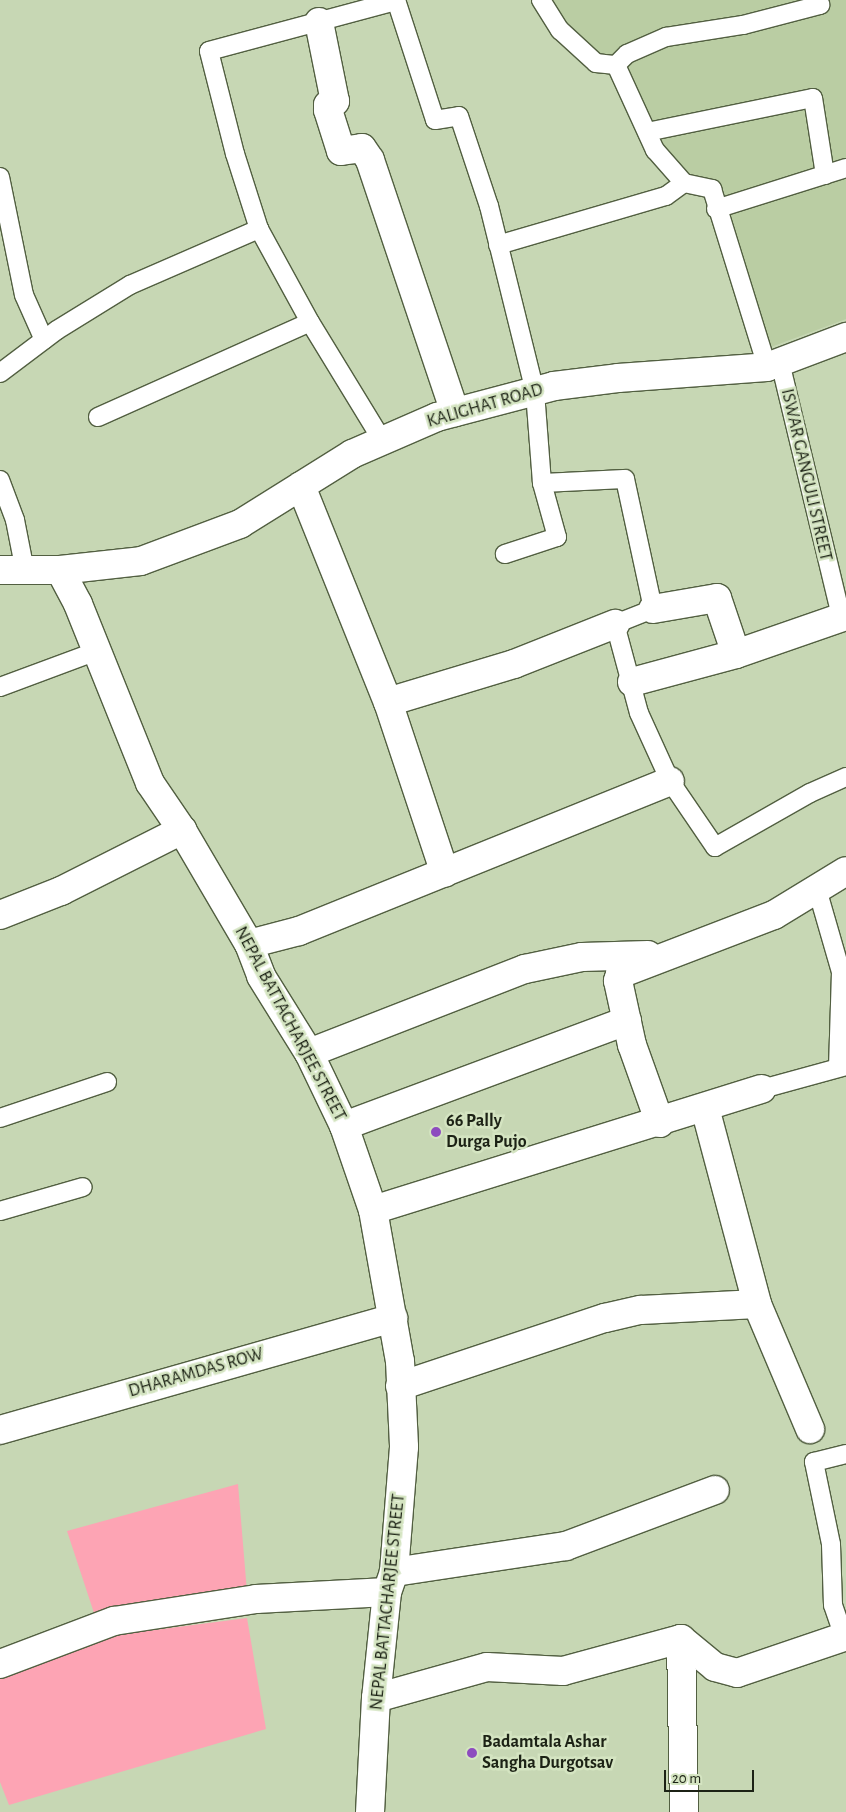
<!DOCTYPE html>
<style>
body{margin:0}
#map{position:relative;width:846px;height:1812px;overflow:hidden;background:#c7d7b4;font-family:"Alegreya Sans",sans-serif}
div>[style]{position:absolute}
.built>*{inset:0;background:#bacda3}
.green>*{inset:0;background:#fda4b4}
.roads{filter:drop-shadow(1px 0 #525f41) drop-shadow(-1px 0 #525f41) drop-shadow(0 1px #525f41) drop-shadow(0 -1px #525f41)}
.lane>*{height:18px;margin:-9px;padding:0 9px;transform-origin:9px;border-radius:9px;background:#fff}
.street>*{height:28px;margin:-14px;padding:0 14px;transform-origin:14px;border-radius:14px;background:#fff}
.dots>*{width:14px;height:14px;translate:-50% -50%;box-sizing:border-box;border:2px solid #d4e4c1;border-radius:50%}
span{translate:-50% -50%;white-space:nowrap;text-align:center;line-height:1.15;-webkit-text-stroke:5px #d4e4c1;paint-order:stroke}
.street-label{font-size:18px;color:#1c2215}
.poi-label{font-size:18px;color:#1c2215;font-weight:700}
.left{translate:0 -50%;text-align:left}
.scale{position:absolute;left:664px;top:1770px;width:90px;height:22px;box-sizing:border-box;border:2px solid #1c2215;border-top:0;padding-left:6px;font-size:15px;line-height:18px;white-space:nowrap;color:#1c2215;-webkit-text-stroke:4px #d4e4c1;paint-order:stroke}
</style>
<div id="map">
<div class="built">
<i style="clip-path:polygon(552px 0,846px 0,846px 319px,771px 347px,723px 189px,685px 171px,661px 146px,597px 54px,562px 22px)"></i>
</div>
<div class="green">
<i style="clip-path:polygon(238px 1484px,247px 1592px,94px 1613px,67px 1531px)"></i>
<i style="clip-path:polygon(247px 1618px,266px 1729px,9px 1805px,0 1782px,0 1673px,93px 1638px)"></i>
</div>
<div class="roads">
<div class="lane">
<i style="left:396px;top:0;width:126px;rotate:72deg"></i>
<i style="left:435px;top:120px;width:24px;rotate:-9deg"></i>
<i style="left:459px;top:116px;width:95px;rotate:71.6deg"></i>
<i style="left:489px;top:206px;width:192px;rotate:76.1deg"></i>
<i style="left:535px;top:392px;width:91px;rotate:85.6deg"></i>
<i style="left:542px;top:483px;width:56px;rotate:74.5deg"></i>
<i style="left:557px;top:537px;width:55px;rotate:161.9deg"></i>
<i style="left:541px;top:0;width:36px;rotate:58deg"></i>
<i style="left:560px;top:30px;width:49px;rotate:42.5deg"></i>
<i style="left:596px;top:63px;width:20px;rotate:6deg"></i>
<i style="left:616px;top:65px;width:94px;rotate:65.4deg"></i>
<i style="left:655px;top:150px;width:44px;rotate:48.7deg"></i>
<i style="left:684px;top:183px;width:29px;rotate:12deg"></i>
<i style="left:712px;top:189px;width:186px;rotate:72.8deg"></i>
<i style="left:616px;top:65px;width:16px;rotate:-45deg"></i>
<i style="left:627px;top:54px;width:43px;rotate:-23.6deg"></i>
<i style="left:666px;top:37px;width:78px;rotate:-8.9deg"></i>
<i style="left:743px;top:25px;width:80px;rotate:-14.6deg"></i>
<i style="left:820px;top:5px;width:5px;rotate:-101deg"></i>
<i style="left:647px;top:132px;width:169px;rotate:-11.6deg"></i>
<i style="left:813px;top:98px;width:78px;rotate:81.1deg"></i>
<i style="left:0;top:177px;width:120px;rotate:78.5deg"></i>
<i style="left:24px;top:295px;width:49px;rotate:66deg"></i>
<i style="left:716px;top:209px;width:136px;rotate:-17.5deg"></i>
<i style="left:498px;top:245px;width:175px;rotate:-16.3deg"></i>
<i style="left:666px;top:196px;width:22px;rotate:-36deg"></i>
<i style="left:780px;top:362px;width:262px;rotate:76.5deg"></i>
<i style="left:0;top:373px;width:71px;rotate:-37deg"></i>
<i style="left:57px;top:330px;width:86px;rotate:-31.7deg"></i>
<i style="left:130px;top:285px;width:141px;rotate:-23.5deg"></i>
<i style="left:98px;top:417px;width:232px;rotate:-24.1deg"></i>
<i style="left:382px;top:440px;width:138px;rotate:-121.4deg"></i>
<i style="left:310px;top:322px;width:106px;rotate:-118.7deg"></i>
<i style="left:259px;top:229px;width:79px;rotate:-107.7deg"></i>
<i style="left:235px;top:154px;width:106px;rotate:-104.2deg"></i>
<i style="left:209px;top:51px;width:194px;rotate:-15deg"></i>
<i style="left:0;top:480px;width:43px;rotate:69.4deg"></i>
<i style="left:15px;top:520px;width:52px;rotate:78.9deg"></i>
<i style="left:542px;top:483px;width:83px;rotate:-2.8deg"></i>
<i style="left:625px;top:479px;width:133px;rotate:77.8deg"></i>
<i style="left:653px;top:609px;width:41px;rotate:158.5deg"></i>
<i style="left:615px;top:624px;width:92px;rotate:74.9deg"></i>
<i style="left:639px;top:713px;width:75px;rotate:65.5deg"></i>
<i style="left:670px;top:781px;width:80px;rotate:55.7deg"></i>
<i style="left:715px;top:847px;width:109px;rotate:-29.6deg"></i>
<i style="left:810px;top:793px;width:39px;rotate:-24deg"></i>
<i style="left:0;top:687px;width:103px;rotate:-20.4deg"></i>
<i style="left:817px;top:889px;width:86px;rotate:73.9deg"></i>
<i style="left:841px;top:972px;width:95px;rotate:91.8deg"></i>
<i style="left:762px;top:1089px;width:87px;rotate:-15.3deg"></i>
<i style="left:0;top:1118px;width:113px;rotate:-18.6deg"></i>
<i style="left:0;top:1211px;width:86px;rotate:-16.1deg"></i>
<i style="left:844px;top:1637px;width:34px;rotate:-109deg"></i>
<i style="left:833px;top:1605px;width:61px;rotate:-91.9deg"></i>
<i style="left:831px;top:1544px;width:84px;rotate:-101.7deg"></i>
<i style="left:814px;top:1462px;width:33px;rotate:-14deg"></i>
</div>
<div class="street">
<i style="left:319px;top:22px;width:81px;rotate:78.6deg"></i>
<i style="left:335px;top:101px;width:8px;rotate:150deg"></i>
<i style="left:328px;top:105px;width:5px;rotate:90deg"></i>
<i style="left:328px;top:110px;width:43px;rotate:72.4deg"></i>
<i style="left:341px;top:151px;width:21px;rotate:-8deg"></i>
<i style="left:362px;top:148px;width:14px;rotate:56deg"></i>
<i style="left:370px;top:160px;width:266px;rotate:71.4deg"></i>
<i style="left:301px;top:486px;width:233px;rotate:68.1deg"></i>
<i style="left:388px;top:702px;width:180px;rotate:71.6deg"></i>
<i style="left:0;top:570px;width:60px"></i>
<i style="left:60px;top:570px;width:81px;rotate:-6.3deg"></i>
<i style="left:141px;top:561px;width:106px;rotate:-20.5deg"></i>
<i style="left:240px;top:524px;width:132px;rotate:-32deg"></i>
<i style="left:352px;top:454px;width:93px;rotate:-23.5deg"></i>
<i style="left:437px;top:417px;width:121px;rotate:-14.8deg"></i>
<i style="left:554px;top:386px;width:64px;rotate:-7.1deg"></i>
<i style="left:618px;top:378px;width:149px;rotate:-4.2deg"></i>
<i style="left:767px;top:367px;width:85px;rotate:-20.8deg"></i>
<i style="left:60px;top:570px;width:38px;rotate:62deg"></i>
<i style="left:78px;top:604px;width:193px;rotate:68.1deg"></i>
<i style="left:150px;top:783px;width:57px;rotate:55.8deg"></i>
<i style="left:182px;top:830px;width:132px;rotate:59.6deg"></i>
<i style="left:249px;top:944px;width:34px;rotate:69deg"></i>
<i style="left:261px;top:976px;width:91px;rotate:58.1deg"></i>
<i style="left:309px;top:1053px;width:81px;rotate:64.4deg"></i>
<i style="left:344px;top:1126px;width:89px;rotate:71deg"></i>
<i style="left:373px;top:1210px;width:153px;rotate:79.9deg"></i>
<i style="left:400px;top:1361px;width:86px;rotate:87.3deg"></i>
<i style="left:404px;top:1447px;width:125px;rotate:94.6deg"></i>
<i style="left:394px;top:1572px;width:21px;rotate:109deg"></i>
<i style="left:387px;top:1592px;width:107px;rotate:95.9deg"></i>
<i style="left:376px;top:1698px;width:114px;rotate:93deg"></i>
<i style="left:653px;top:609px;width:65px;rotate:-9.8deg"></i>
<i style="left:717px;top:598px;width:59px;rotate:71.3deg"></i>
<i style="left:736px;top:654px;width:116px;rotate:-19.1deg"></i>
<i style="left:632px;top:682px;width:108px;rotate:-15.1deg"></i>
<i style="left:388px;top:702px;width:132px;rotate:-16.8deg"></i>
<i style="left:514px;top:664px;width:109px;rotate:-21.6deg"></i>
<i style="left:0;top:915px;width:66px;rotate:-21.5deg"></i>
<i style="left:61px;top:891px;width:136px;rotate:-26.8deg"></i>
<i style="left:249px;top:944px;width:52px;rotate:-14.6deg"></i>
<i style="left:299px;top:931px;width:400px;rotate:-22deg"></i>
<i style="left:309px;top:1053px;width:232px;rotate:-21.3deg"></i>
<i style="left:525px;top:969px;width:58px;rotate:-11.9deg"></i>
<i style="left:582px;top:957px;width:66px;rotate:-1.7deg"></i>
<i style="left:705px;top:1108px;width:203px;rotate:75.1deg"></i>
<i style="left:757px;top:1304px;width:136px;rotate:67deg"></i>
<i style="left:660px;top:1123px;width:83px;rotate:-109.7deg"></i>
<i style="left:632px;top:1045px;width:66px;rotate:-102.3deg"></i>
<i style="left:618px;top:981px;width:7px;rotate:-74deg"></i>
<i style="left:620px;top:974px;width:165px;rotate:-21deg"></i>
<i style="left:774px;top:915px;width:84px;rotate:-31.4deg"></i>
<i style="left:344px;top:1126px;width:302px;rotate:-20.4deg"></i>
<i style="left:373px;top:1210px;width:407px;rotate:-17.3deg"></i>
<i style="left:400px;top:1386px;width:216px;rotate:-18.4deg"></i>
<i style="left:605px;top:1318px;width:37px;rotate:-13deg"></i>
<i style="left:641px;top:1310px;width:116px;rotate:-3deg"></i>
<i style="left:0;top:1430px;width:409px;rotate:-15.9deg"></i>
<i style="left:394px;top:1572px;width:174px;rotate:-8.6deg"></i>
<i style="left:566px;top:1546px;width:159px;rotate:-20.6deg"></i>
<i style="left:681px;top:1639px;width:173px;rotate:89deg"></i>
<i style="left:0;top:1664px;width:122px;rotate:-20.7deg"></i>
<i style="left:114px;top:1621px;width:144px;rotate:-8.8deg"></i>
<i style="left:256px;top:1599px;width:131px;rotate:-3.1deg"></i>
<i style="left:376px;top:1698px;width:115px;rotate:-15.6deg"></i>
<i style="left:487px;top:1667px;width:76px;rotate:3deg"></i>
<i style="left:563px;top:1671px;width:122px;rotate:-15.2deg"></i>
<i style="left:681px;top:1639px;width:44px;rotate:39.5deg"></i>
<i style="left:715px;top:1667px;width:23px;rotate:15deg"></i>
<i style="left:737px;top:1673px;width:115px;rotate:-18.7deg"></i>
</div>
</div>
<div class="dots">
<i style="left:436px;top:1132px;background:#8d4bbf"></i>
<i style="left:472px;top:1753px;background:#8d4bbf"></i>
</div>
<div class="street-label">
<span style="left:485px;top:406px;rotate:-16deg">KALIGHAT ROAD</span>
<span style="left:806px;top:475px;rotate:77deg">ISWAR GANGULI STREET</span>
<span style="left:290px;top:1024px;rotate:62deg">NEPAL BATTACHARJEE STREET</span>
<span style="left:196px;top:1373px;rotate:-16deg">DHARAMDAS ROW</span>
<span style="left:388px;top:1602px;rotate:-84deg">NEPAL BATTACHARJEE STREET</span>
</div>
<div class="poi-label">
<span class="left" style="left:446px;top:1132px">66 Pally<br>Durga Pujo</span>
<span class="left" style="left:482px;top:1753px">Badamtala Ashar<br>Sangha Durgotsav</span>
</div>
<div class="scale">20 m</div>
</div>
